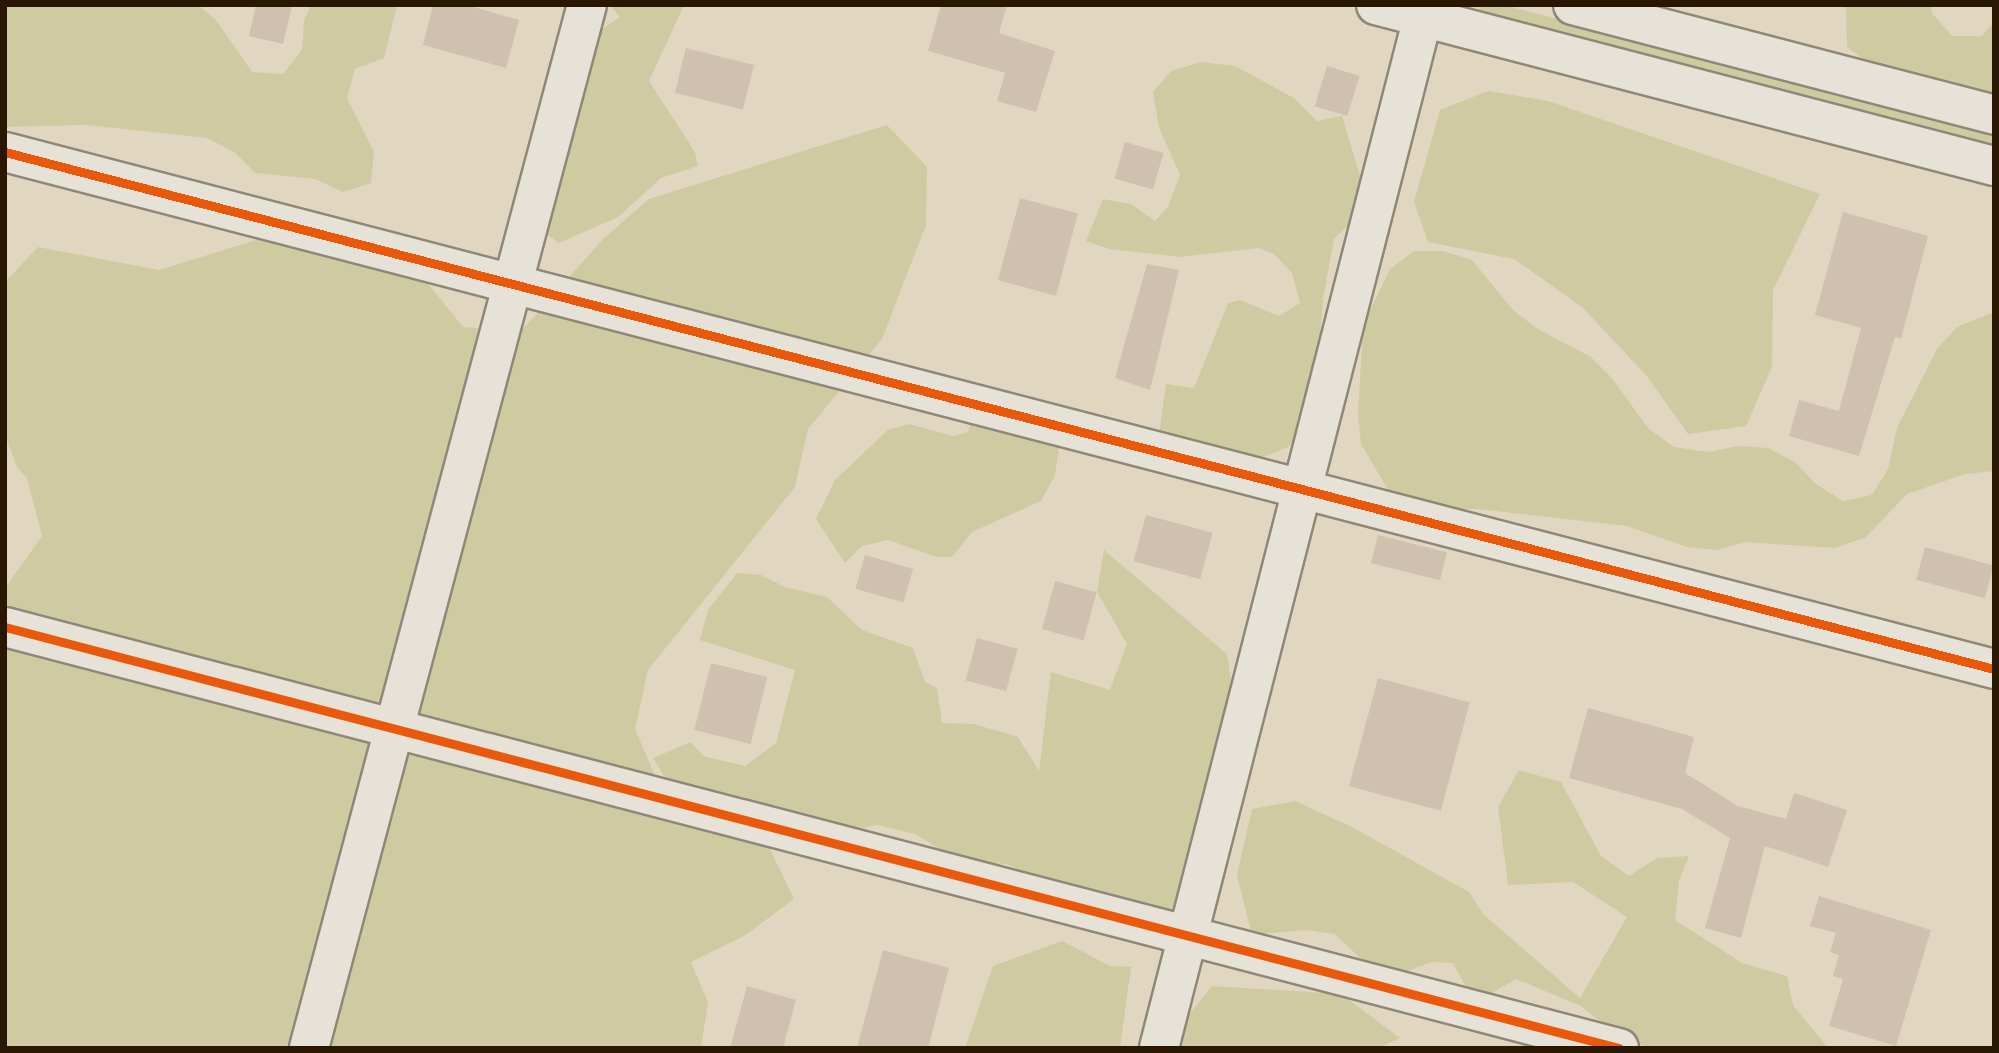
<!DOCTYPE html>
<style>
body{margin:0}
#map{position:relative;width:1999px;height:1053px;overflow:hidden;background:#e1d7c1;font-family:"IM FELL Double Pica",serif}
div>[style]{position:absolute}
.green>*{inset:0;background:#cecaa2}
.building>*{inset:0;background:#d0c0b0;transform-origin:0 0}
.roads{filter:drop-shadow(2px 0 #8f8778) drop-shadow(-2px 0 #8f8778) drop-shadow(0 2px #8f8778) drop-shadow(0 -2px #8f8778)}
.minor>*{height:38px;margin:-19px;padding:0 19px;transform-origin:19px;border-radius:19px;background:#e7e2d7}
.cycleway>*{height:9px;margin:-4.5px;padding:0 4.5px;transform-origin:4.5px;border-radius:4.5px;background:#e8590c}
span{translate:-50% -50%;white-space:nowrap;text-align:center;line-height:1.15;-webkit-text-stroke:5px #f5e8ce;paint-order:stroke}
.frame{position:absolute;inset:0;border:7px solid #291701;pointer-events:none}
</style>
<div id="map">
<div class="green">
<i style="clip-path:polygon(5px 5px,198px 5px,216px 20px,252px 72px,283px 74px,302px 50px,304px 21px,311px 5px,397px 5px,384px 58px,355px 69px,347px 98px,374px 152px,371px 183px,343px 192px,315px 179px,255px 173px,234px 152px,207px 138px,87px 125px,5px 127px)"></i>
<i style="clip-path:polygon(610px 5px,684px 5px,649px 81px,695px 152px,698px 166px,661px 178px,618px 217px,559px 243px,539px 229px,581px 43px,620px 17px)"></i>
<i style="clip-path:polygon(1479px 5px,1504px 5px,1994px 133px,1994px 149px,1479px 13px)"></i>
<i style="clip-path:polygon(1846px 5px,1931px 5px,1932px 13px,1952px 36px,1982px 36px,1994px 22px,1994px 93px,1871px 65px,1847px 47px)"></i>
<i style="clip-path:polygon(1201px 62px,1235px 66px,1294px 98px,1317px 121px,1342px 116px,1364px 189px,1357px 217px,1334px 239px,1323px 299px,1316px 385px,1298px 437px,1288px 447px,1256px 460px,1159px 435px,1166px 384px,1194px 388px,1228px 303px,1240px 300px,1279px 316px,1300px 303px,1292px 273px,1274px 254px,1259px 248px,1180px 257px,1109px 249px,1086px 241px,1103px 199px,1131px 204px,1155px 221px,1168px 207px,1180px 175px,1159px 128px,1153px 92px,1171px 71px)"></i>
<i style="clip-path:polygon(1488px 91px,1548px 101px,1820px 194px,1773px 290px,1772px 367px,1746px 426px,1688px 434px,1646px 375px,1582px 307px,1514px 259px,1428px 242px,1414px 202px,1440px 110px)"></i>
<i style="clip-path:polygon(887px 125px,927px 167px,926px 225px,882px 339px,808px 429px,795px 487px,648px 670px,635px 729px,657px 781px,672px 789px,653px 758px,691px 742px,703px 756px,745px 766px,776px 743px,795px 670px,700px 640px,708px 610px,737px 573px,761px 575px,785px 587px,827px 597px,862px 630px,913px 648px,925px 682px,937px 688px,942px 723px,974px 724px,1018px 737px,1039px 771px,1051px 672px,1110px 690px,1127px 644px,1097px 592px,1104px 550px,1227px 654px,1237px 720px,1205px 838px,1168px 924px,1070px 892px,1007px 864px,977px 862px,946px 853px,915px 834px,877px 825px,768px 845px,794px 899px,744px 936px,691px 962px,708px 1002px,701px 1048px,5px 1048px,5px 588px,42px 536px,27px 478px,17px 467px,5px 435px,5px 282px,38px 247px,159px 270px,331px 217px,388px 234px,463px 327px,521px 331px,604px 238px,649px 199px)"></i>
<i style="clip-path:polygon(1414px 251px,1443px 251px,1472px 260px,1512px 309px,1536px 328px,1591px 357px,1612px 378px,1648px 428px,1674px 447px,1709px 452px,1738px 446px,1768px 448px,1795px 462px,1816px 484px,1843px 501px,1872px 495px,1888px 469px,1897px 428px,1937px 349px,1957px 327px,1994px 312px,1994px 471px,1965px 474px,1907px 494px,1866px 537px,1836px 548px,1745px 542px,1716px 550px,1687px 547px,1627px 526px,1478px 509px,1416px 509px,1391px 495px,1361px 444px,1358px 414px,1363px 325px,1390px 269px)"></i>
<i style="clip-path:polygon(973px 412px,1047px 429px,1059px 448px,1055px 475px,1041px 501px,972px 532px,952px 557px,937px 557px,888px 540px,862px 546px,845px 563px,816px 519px,835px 480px,888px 430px,909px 424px,953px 436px,968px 432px)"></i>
<i style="clip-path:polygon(1519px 770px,1561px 782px,1601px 856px,1629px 876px,1657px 858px,1689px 856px,1679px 881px,1675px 920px,1742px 963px,1787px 976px,1793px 1005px,1828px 1048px,1657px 1048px,1626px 1042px,1581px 1006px,1516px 979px,1492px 993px,1466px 987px,1453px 963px,1432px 962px,1383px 980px,1335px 934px,1305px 930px,1252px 935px,1237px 875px,1252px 809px,1295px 801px,1352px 827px,1469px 892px,1483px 914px,1580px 998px,1627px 917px,1573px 882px,1508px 885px,1498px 807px)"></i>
<i style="clip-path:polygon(1062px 941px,1110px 966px,1131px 967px,1120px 1048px,965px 1048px,993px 966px)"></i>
<i style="clip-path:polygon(1212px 986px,1341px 994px,1400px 1038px,1378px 1048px,1174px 1048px,1180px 1026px)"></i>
</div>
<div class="building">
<i style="clip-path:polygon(256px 5px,292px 5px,283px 44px,249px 36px)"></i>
<i style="clip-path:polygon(433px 5px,467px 5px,519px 20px,506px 68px,423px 45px)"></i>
<i style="clip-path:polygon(941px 5px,1007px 5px,999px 33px,1055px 51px,1036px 112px,997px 101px,1005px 73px,928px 51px)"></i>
<i style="left:686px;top:48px;width:70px;height:46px;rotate:14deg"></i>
<i style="left:1327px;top:66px;width:34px;height:42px;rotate:17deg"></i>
<i style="left:1125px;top:142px;width:40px;height:38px;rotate:16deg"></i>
<i style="left:1020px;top:198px;width:60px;height:85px;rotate:15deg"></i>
<i style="clip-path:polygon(1843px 212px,1928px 236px,1901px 339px,1895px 337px,1859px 456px,1789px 436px,1799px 400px,1839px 411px,1861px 328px,1815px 315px)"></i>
<i style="clip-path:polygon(1147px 264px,1179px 270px,1150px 390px,1115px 378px)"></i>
<i style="left:1146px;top:515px;width:69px;height:48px;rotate:15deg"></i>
<i style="left:1378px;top:535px;width:71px;height:29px;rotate:14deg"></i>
<i style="left:1925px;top:547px;width:71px;height:34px;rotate:15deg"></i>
<i style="left:865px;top:555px;width:50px;height:35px;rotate:16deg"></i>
<i style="left:1055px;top:581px;width:43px;height:50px;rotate:15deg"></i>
<i style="left:977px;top:638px;width:42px;height:44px;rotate:15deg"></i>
<i style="left:711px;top:663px;width:58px;height:69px;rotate:14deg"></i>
<i style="left:1378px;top:678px;width:95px;height:112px;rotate:15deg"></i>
<i style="clip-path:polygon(1588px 708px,1694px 737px,1685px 773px,1738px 806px,1786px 819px,1794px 793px,1847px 810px,1828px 867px,1765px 846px,1741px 938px,1705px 928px,1730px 838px,1682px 809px,1569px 778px)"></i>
<i style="clip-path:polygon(1819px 896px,1931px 930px,1896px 1046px,1829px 1026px,1843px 979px,1833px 976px,1839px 955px,1830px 952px,1836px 933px,1810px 926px)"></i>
<i style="clip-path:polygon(883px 950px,949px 968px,928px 1048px,857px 1048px)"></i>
<i style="clip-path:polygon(747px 986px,796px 1000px,783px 1048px,730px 1048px)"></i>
</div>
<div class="roads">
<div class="minor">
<i style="left:1376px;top:5px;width:639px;rotate:14.6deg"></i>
<i style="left:1573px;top:5px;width:435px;rotate:14.6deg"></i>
<i style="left:5px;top:152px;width:2055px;rotate:14.57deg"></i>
<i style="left:5px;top:627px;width:1668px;rotate:14.62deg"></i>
<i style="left:309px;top:1048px;width:1079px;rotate:-75.08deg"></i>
<i style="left:1159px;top:1048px;width:1077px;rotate:-75.64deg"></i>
</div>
</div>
<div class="cycleway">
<i style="left:5px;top:152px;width:2055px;rotate:14.57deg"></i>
<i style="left:5px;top:627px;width:1668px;rotate:14.62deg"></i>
</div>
<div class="frame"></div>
</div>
